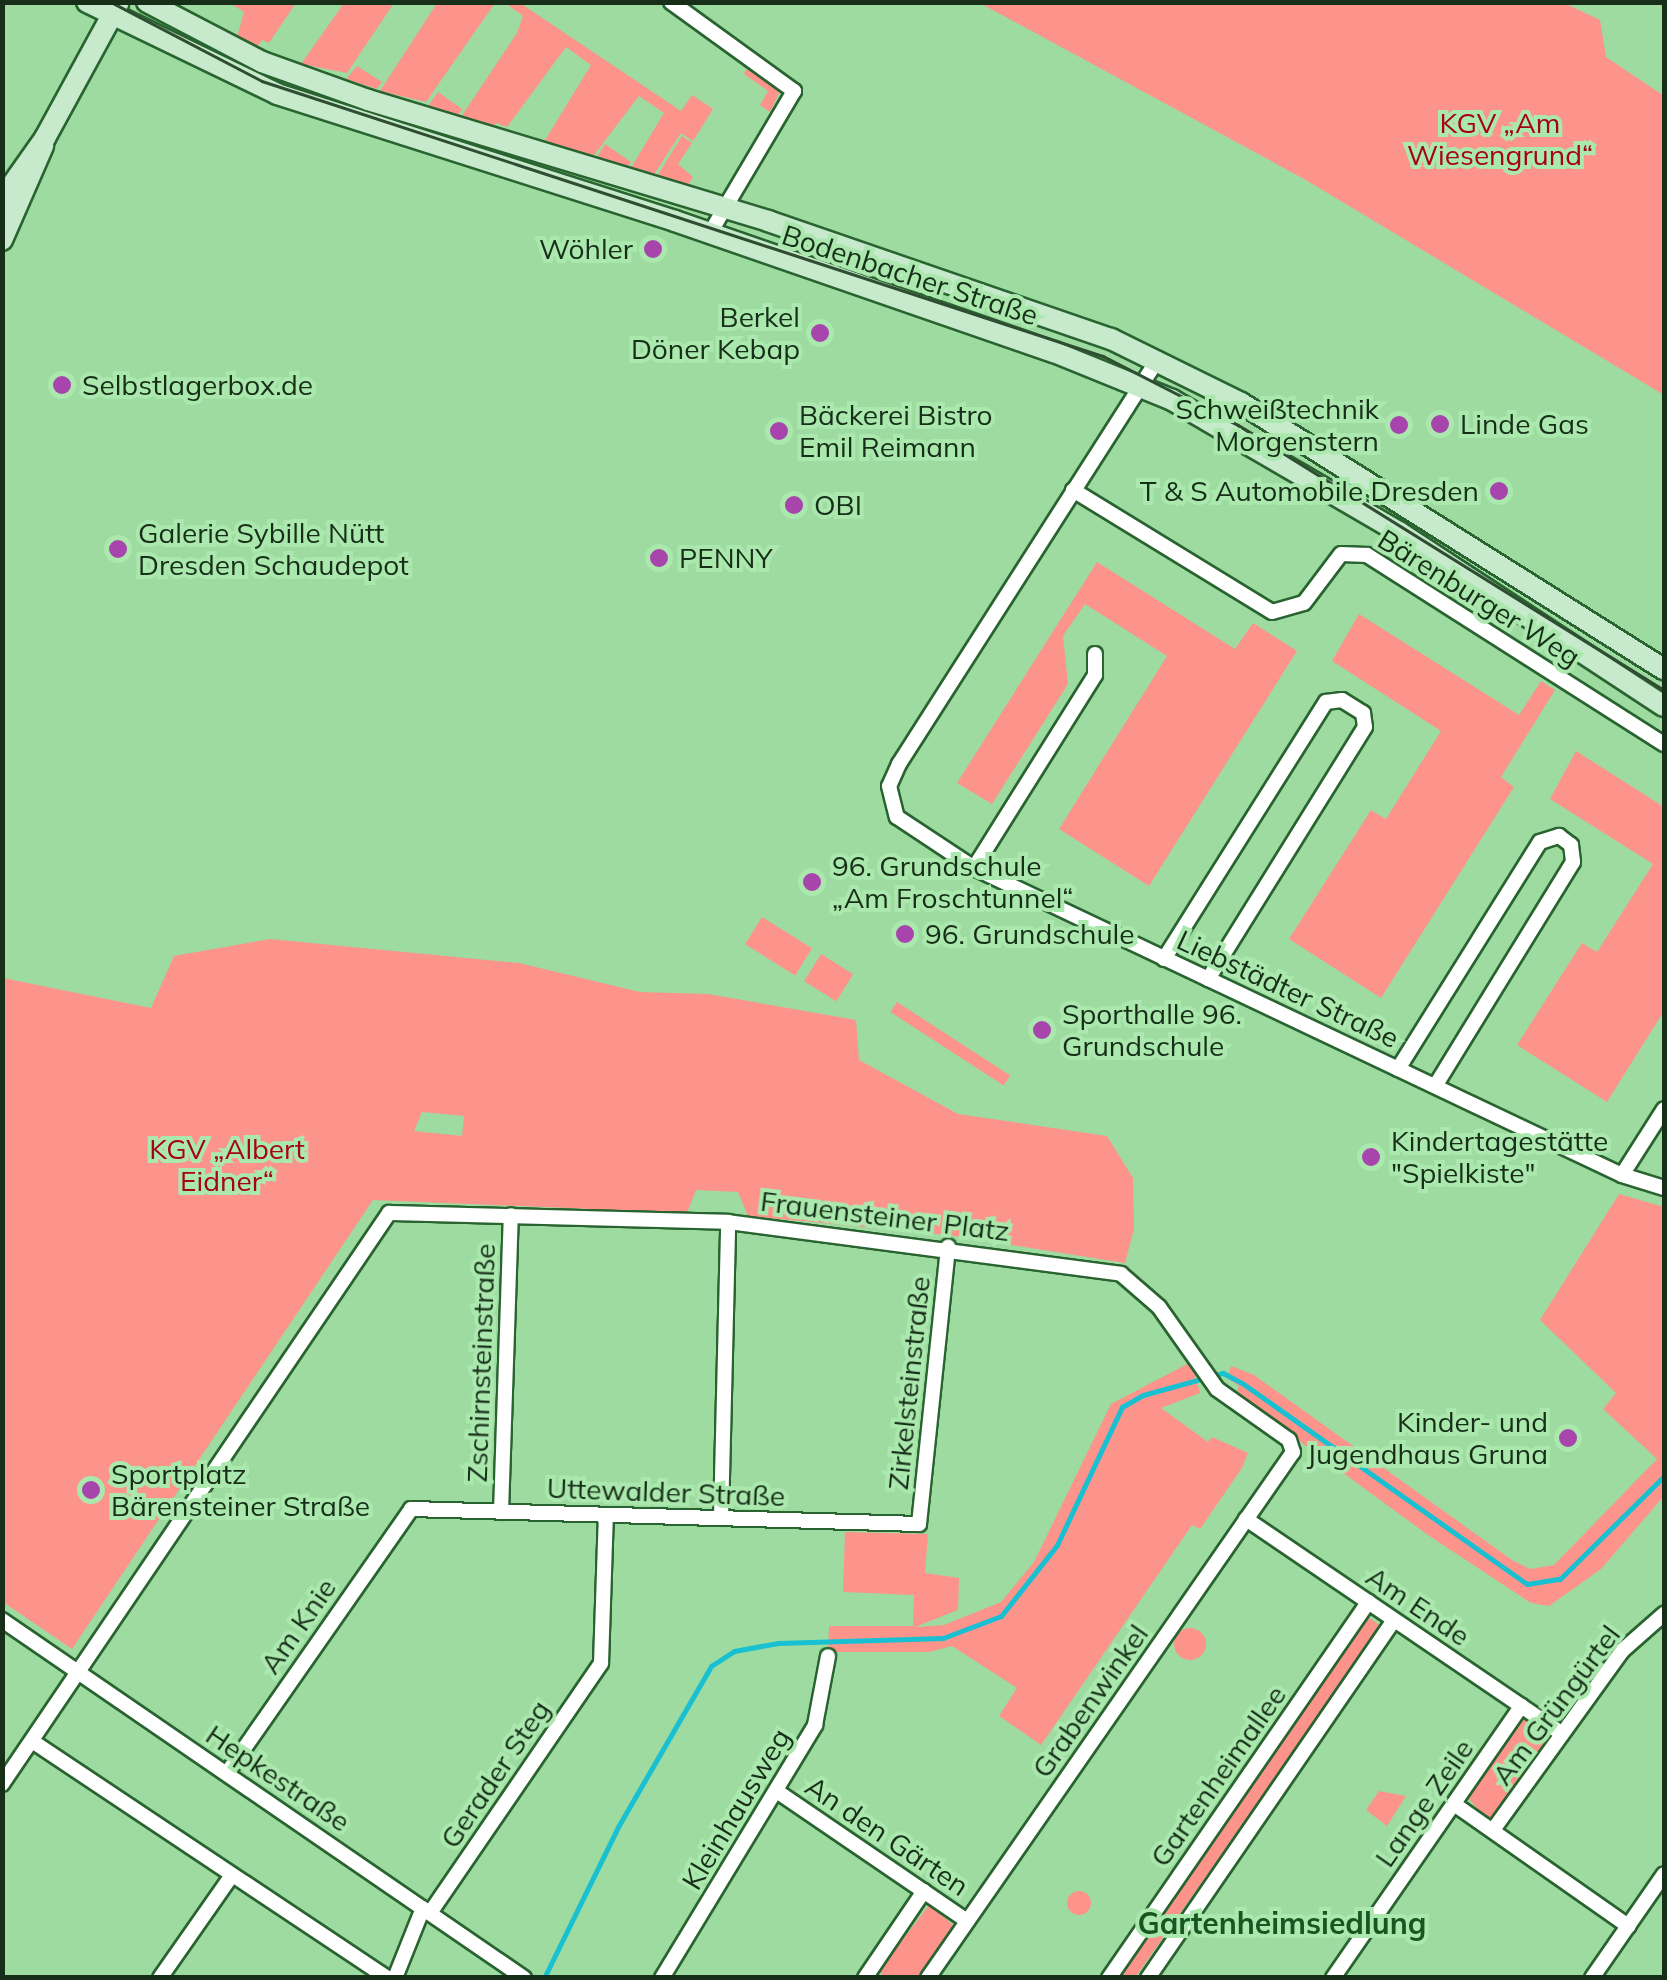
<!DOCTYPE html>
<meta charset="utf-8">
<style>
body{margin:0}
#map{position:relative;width:1667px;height:1980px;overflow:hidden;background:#9ddba0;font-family:Mulish,sans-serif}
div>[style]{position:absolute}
.green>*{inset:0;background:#fd948b;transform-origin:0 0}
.round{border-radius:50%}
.stream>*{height:5px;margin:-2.5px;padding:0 2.5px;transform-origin:2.5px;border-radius:2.5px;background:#19c0d1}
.roads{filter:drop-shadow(2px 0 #296430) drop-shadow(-2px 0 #296430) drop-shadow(0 2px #296430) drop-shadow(0 -2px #296430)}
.street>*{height:14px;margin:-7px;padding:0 7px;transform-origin:7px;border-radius:7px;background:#fff}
.secondary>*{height:20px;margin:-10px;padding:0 10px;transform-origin:10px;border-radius:10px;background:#c7e9cc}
.tram>*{height:2.5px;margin:-1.25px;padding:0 1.25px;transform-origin:1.25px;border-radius:1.25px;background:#2f4e31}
.dots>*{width:28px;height:28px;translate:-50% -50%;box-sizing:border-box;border:5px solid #aae8ad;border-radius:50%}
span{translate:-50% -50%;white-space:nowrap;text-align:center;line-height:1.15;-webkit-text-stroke:8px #aae8ad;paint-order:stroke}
.park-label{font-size:28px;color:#a50316}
.poi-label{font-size:28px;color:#172f19}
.right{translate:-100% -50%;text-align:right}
.left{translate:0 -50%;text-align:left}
.street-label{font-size:28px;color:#172f19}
.neighbourhood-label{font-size:30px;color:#185522;font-weight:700}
.frame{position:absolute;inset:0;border:5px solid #172f19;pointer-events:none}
</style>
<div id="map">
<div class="green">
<i style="clip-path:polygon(504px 2px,520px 3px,681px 111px,692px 95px,713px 109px,693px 141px,681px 133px,651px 179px,629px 171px,664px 113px,639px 96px,594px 155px,542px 145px,591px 65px,566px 47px,507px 127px,496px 123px,491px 130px,459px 120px,517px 33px,523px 16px)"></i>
<i style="clip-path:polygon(230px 3px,296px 3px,269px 43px,262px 40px,257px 47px,237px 37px,244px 12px)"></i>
<i style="clip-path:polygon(344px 3px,394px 3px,347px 73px,301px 64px)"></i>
<i style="clip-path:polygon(437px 3px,495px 3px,426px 102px,380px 91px)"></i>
<i style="clip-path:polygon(1564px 3px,1600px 20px,1606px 57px,1664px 96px,1664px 395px,1304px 179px,980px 3px)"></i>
<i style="clip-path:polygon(750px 64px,782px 87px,770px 112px,760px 105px,768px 91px,744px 74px)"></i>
<i style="clip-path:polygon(357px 66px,382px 82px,377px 89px,346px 79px)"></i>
<i style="clip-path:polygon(438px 92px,462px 109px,456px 118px,426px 109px)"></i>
<i style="clip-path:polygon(682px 136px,692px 143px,678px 164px,693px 177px,685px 190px,657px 176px)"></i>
<i style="clip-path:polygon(605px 144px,631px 162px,625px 170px,595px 160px)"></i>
<i style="clip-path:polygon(1097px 562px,1235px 649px,1253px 623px,1297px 651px,1149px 886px,1059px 829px,1167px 656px,1085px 604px,1063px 636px,1068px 684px,992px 804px,957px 783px)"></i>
<i style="clip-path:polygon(1359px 614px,1519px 715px,1541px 681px,1555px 690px,1501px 777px,1514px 787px,1381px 998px,1289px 939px,1371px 810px,1386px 819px,1441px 731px,1332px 661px)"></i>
<i style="clip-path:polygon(1576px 751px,1664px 807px,1664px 1011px,1607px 1102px,1517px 1045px,1582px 943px,1597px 952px,1653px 864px,1550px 799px)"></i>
<i style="left:762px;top:917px;width:59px;height:32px;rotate:32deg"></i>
<i style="clip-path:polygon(evenodd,270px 939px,519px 963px,640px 992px,708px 994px,856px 1020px,859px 1060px,958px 1114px,1107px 1136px,1133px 1178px,1134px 1229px,1125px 1263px,949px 1235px,748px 1216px,738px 1192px,696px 1190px,687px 1213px,373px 1200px,72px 1649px,3px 1602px,3px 978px,151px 1008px,174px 956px,270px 939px,422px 1112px,464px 1116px,462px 1136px,414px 1131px,422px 1112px)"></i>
<i style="left:821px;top:954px;width:38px;height:32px;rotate:32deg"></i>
<i style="left:897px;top:1002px;width:135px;height:12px;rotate:33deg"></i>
<i style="clip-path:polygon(1619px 1194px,1664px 1207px,1664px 1496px,1601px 1569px,1549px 1606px,1531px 1603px,1428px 1535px,1235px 1394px,1239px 1386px,1227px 1378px,1231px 1366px,1254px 1375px,1512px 1560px,1530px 1569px,1554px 1565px,1657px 1459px,1603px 1409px,1616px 1393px,1540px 1320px)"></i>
<i style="clip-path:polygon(1191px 1362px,1200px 1393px,1161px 1408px,1208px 1442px,1212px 1437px,1248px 1453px,1242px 1468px,1200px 1529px,1192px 1525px,1041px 1745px,999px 1716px,1017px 1688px,952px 1646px,929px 1652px,828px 1652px,829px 1626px,913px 1626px,914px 1595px,843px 1592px,845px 1532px,928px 1534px,925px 1573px,959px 1578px,958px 1610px,915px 1627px,944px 1625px,1001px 1602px,1034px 1562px,1111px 1404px)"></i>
<i style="left:1368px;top:1617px;width:16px;height:438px;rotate:35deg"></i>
<i class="round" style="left:1174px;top:1628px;width:32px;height:32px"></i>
<i style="clip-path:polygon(1531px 1718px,1548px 1730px,1550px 1742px,1494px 1818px,1487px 1819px,1466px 1796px,1520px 1719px)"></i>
<i style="clip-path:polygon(1379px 1791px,1406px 1796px,1387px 1826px,1366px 1810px)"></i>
<i class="round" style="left:1067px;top:1891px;width:24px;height:24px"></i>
<i style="clip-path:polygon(930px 1904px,955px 1927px,920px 1977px,882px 1976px,880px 1969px)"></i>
</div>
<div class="stream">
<i style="left:544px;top:1978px;width:170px;rotate:-63.9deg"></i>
<i style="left:619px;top:1825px;width:184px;rotate:-59.9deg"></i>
<i style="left:711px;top:1666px;width:27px;rotate:-33deg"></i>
<i style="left:734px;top:1651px;width:45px;rotate:-10.3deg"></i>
<i style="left:778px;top:1643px;width:165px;rotate:-1.7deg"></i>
<i style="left:943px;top:1638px;width:62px;rotate:-20.8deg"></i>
<i style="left:1001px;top:1616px;width:90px;rotate:-51.7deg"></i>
<i style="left:1057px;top:1545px;width:153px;rotate:-64.8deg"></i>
<i style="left:1122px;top:1407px;width:24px;rotate:-30deg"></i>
<i style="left:1143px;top:1395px;width:83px;rotate:-15.4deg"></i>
<i style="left:1223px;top:1373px;width:21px;rotate:28deg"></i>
<i style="left:1242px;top:1383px;width:349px;rotate:35.2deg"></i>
<i style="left:1527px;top:1584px;width:33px;rotate:-9deg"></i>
<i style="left:1560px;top:1579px;width:146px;rotate:-44.7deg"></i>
</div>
<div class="roads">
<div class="street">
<i style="left:671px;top:2px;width:152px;rotate:35.9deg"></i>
<i style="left:794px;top:91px;width:167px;rotate:120.6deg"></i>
<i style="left:1158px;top:359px;width:481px;rotate:122.6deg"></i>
<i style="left:899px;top:764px;width:24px;rotate:114deg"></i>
<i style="left:889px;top:786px;width:32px;rotate:76deg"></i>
<i style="left:897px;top:817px;width:92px;rotate:33.5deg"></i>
<i style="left:974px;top:868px;width:717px;rotate:25.35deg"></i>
<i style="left:1622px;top:1175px;width:44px;rotate:17.2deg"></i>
<i style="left:1073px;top:490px;width:233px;rotate:31.5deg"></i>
<i style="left:1272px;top:612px;width:33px;rotate:-16deg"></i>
<i style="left:1304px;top:603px;width:61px;rotate:-52.9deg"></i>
<i style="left:1341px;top:554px;width:26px;rotate:2deg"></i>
<i style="left:1367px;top:555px;width:352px;rotate:32.5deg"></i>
<i style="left:974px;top:868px;width:228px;rotate:-57.9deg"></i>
<i style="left:1095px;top:675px;width:21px;rotate:-90deg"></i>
<i style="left:1164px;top:959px;width:304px;rotate:-57.8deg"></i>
<i style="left:1326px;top:702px;width:16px;rotate:-7deg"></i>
<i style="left:1342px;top:700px;width:25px;rotate:32deg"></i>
<i style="left:1363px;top:713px;width:14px;rotate:82deg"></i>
<i style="left:1365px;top:727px;width:297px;rotate:121.9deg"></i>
<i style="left:1398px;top:1069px;width:268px;rotate:-58deg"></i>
<i style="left:1540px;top:842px;width:20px;rotate:-18deg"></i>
<i style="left:1559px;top:836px;width:15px;rotate:37deg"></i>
<i style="left:1571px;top:845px;width:17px;rotate:83deg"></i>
<i style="left:1573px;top:862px;width:263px;rotate:121.6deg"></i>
<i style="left:1622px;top:1175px;width:78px;rotate:-57.5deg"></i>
<i style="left:501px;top:1512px;width:297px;rotate:-88.1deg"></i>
<i style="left:721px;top:1518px;width:296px;rotate:-88.6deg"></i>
<i style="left:1246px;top:1519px;width:382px;rotate:34.2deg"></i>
<i style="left:2px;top:1620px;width:633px;rotate:34.44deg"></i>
<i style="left:32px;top:1741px;width:427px;rotate:33.7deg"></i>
<i style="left:227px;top:1773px;width:322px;rotate:-55.1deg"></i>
<i style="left:411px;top:1509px;width:508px;rotate:1.69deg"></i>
<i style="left:919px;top:1524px;width:279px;rotate:-84deg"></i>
<i style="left:2px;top:1784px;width:690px;rotate:-55.87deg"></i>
<i style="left:389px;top:1213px;width:339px;rotate:1.5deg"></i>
<i style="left:728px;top:1222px;width:396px;rotate:7.5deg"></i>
<i style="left:1121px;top:1274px;width:50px;rotate:41deg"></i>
<i style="left:1159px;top:1307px;width:100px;rotate:54.7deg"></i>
<i style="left:1217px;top:1389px;width:88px;rotate:35.3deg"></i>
<i style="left:1289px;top:1440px;width:13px;rotate:72deg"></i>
<i style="left:1293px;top:1452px;width:640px;rotate:124.76deg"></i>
<i style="left:778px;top:1792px;width:229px;rotate:34.3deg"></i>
<i style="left:1454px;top:1804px;width:213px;rotate:35deg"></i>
<i style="left:1493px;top:1830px;width:222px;rotate:-54.2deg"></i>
<i style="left:1623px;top:1650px;width:55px;rotate:-41.3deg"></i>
<i style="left:430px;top:1913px;width:303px;rotate:-55.6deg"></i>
<i style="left:601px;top:1663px;width:148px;rotate:-88.1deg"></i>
<i style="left:160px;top:1978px;width:122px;rotate:-55deg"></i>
<i style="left:395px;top:1978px;width:75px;rotate:-68.2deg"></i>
<i style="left:662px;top:1978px;width:296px;rotate:-58.8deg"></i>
<i style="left:815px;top:1725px;width:70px;rotate:-79.3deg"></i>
<i style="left:865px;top:1978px;width:105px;rotate:-55.9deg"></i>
<i style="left:1109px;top:1978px;width:457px;rotate:-55.4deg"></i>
<i style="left:1148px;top:1978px;width:434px;rotate:-55.5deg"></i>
<i style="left:1333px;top:1978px;width:331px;rotate:-55.3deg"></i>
<i style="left:1592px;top:1978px;width:126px;rotate:-55.3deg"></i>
</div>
<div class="secondary">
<i style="left:87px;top:2px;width:211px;rotate:25.8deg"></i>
<i style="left:277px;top:94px;width:418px;rotate:17.7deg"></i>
<i style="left:675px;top:221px;width:401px;rotate:19.1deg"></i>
<i style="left:1054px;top:352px;width:127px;rotate:22.1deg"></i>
<i style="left:1172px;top:400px;width:263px;rotate:30.2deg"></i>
<i style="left:1399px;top:532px;width:317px;rotate:33.3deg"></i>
<i style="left:147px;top:2px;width:130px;rotate:27.6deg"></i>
<i style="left:262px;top:62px;width:113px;rotate:19.7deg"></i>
<i style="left:368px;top:100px;width:418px;rotate:16.8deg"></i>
<i style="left:768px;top:221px;width:363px;rotate:19deg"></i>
<i style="left:1111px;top:339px;width:145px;rotate:26.2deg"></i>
<i style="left:1241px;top:403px;width:500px;rotate:32.2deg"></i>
<i style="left:2px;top:199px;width:75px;rotate:-54.8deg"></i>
<i style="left:45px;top:138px;width:153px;rotate:-61.4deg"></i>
<i style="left:2px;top:240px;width:103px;rotate:-66.4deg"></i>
</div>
</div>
<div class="tram">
<i style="left:111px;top:2px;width:170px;rotate:27.6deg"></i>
<i style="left:262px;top:81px;width:885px;rotate:18.11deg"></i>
<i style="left:1103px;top:356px;width:152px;rotate:27.1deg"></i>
<i style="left:1238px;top:425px;width:502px;rotate:31.88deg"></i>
</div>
<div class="dots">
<i style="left:653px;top:249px;background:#a745ac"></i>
<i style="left:820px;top:333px;background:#a745ac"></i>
<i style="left:62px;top:385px;background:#a745ac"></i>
<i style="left:1440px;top:424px;background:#a745ac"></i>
<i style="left:1399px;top:425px;background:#a745ac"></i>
<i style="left:779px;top:431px;background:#a745ac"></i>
<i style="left:1499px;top:491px;background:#a745ac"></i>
<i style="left:794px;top:505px;background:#a745ac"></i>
<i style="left:118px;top:549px;background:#a745ac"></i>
<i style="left:659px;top:558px;background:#a745ac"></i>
<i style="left:812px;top:882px;background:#a745ac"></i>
<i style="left:905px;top:934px;background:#a745ac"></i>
<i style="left:1042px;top:1030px;background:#a745ac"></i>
<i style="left:1371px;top:1157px;background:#a745ac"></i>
<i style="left:1568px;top:1438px;background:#a745ac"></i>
<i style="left:91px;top:1490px;background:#a745ac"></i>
</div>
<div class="park-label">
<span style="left:1500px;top:139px">KGV „Am<br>Wiesengrund“</span>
<span style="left:227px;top:1165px">KGV „Albert<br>Eidner“</span>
</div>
<div class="poi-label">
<span class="right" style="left:633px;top:249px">Wöhler</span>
<span class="right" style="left:800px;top:333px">Berkel<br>Döner Kebap</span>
<span class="left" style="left:82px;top:385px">Selbstlagerbox.de</span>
<span class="right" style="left:1379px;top:425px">Schweißtechnik<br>Morgenstern</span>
<span class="left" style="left:799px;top:431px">Bäckerei Bistro<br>Emil Reimann</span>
<span class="left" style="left:1460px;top:424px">Linde Gas</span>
<span class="right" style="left:1479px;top:491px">T &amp; S Automobile Dresden</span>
<span class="left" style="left:814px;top:505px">OBI</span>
<span class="left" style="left:138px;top:549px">Galerie Sybille Nütt<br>Dresden Schaudepot</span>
<span class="left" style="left:679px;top:558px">PENNY</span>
<span class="left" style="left:832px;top:882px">96. Grundschule<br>„Am Froschtunnel“</span>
<span class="left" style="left:925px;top:934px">96. Grundschule</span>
<span class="left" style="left:1062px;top:1030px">Sporthalle 96.<br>Grundschule</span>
<span class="left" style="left:1391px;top:1157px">Kindertagestätte<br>"Spielkiste"</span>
<span class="right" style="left:1548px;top:1438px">Kinder- und<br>Jugendhaus Gruna</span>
<span class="left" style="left:111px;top:1490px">Sportplatz<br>Bärensteiner Straße</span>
</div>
<div class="street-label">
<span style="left:910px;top:275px;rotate:18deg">Bodenbacher Straße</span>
<span style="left:1479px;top:598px;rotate:32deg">Bärenburger Weg</span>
<span style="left:1288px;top:989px;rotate:25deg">Liebstädter Straße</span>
<span style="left:885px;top:1216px;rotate:7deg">Frauensteiner Platz</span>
<span style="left:481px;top:1363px;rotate:-88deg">Zschirnsteinstraße</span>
<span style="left:909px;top:1383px;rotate:-84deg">Zirkelsteinstraße</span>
<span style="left:666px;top:1492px;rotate:2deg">Uttewalder Straße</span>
<span style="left:1418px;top:1606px;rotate:34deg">Am Ende</span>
<span style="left:298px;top:1626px;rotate:-55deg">Am Knie</span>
<span style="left:1090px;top:1701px;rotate:-55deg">Grabenwinkel</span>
<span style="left:1556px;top:1705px;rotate:-53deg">Am Grüngürtel</span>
<span style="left:495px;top:1774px;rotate:-56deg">Gerader Steg</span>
<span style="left:1218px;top:1776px;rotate:-55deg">Gartenheimallee</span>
<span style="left:278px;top:1778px;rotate:34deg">Hepkestraße</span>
<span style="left:1424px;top:1803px;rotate:-55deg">Lange Zeile</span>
<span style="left:736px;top:1809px;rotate:-59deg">Kleinhausweg</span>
<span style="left:887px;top:1836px;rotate:34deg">An den Gärten</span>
</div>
<div class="neighbourhood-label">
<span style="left:1282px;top:1923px">Gartenheimsiedlung</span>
</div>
<div class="frame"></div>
</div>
